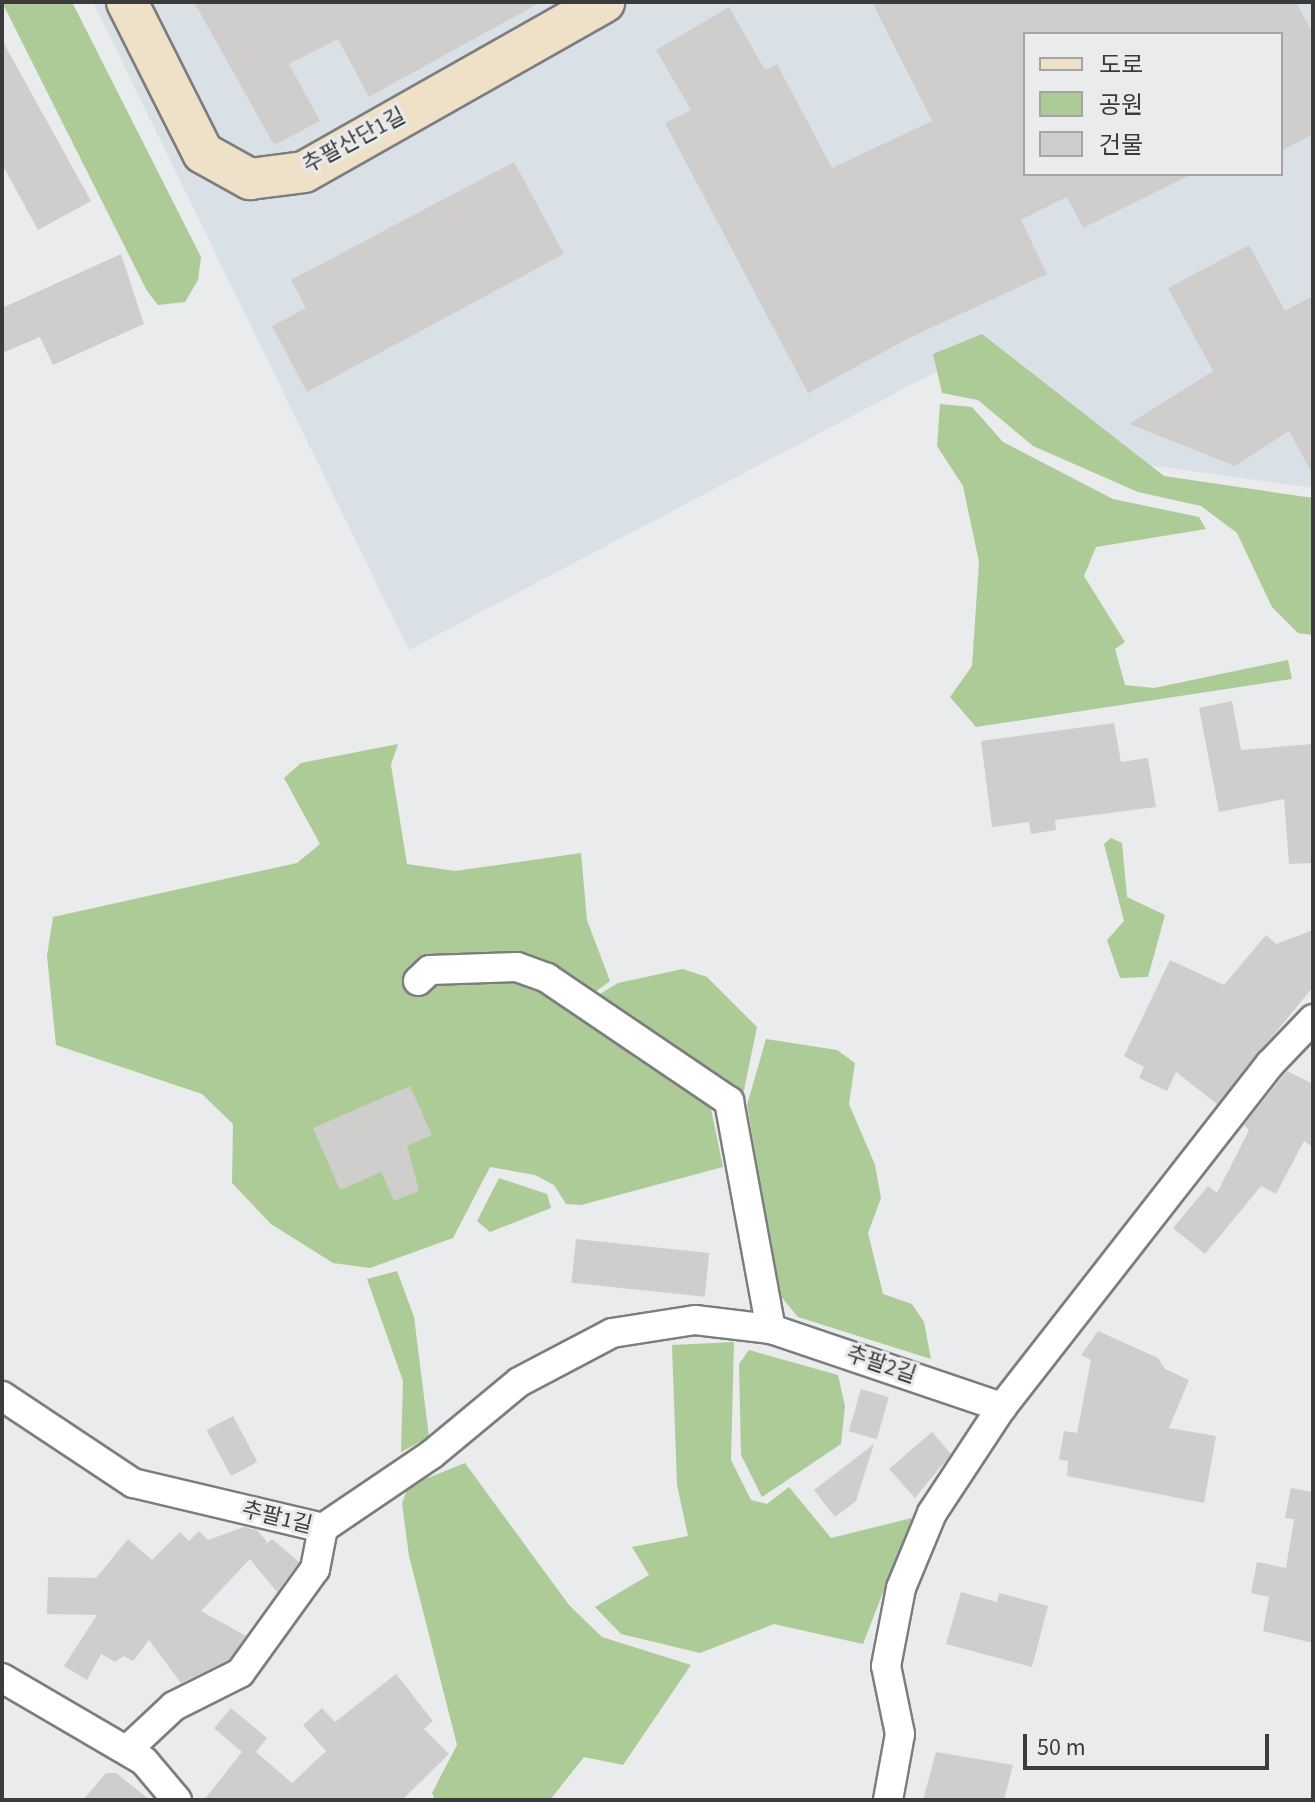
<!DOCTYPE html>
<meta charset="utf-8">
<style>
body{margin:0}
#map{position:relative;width:1315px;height:1802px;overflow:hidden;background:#e9ebec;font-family:"Source Sans 3","Noto Sans KR",sans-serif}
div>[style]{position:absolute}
.built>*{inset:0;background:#d9e1e7}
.green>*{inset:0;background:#adcb96}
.building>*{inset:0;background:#d0cecd;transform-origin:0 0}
.roads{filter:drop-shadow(2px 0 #7c7d7e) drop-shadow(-2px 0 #7c7d7e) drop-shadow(0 2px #7c7d7e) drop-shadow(0 -2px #7c7d7e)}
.street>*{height:28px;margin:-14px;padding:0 14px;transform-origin:14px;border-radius:14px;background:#fff}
.secondary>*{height:40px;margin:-20px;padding:0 20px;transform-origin:20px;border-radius:20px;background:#efe0c8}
span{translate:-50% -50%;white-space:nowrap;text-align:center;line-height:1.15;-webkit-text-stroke:6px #e9ebec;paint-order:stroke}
.street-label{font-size:22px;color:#3b3b3c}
.frame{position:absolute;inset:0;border:4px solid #3b3b3c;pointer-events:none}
.legend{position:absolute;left:1023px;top:32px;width:260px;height:144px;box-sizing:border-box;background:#e9ebec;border:2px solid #a3a5a6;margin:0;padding:10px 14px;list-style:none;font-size:24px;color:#3b3b3c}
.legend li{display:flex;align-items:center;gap:16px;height:40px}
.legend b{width:40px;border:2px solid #a3a5a6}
.scale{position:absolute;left:1023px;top:1734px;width:246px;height:36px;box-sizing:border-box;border:4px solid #3b3b3c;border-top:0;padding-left:10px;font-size:24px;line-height:28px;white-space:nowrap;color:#3b3b3c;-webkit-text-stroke:6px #e9ebec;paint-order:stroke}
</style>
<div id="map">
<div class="built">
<i style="clip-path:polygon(evenodd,93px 2px,1313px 2px,1313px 488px,1140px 464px,979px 349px,409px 650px,93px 2px,1025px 34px,1281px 34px,1281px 174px,1025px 174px,1025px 34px)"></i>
</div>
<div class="green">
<i style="clip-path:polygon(2px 2px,72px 2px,201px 257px,198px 280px,185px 302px,158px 305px,147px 291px)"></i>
<i style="clip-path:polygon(982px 334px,1164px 476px,1313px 498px,1313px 635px,1298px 633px,1272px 607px,1237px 533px,1201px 506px,1138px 492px,1033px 446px,978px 400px,942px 393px,933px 354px)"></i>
<i style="clip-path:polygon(940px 404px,972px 407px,1003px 442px,1113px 499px,1199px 517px,1206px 529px,1096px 547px,1084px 576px,1125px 642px,1115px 649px,1125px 685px,1154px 688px,1288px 660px,1292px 679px,976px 727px,950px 697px,972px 666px,979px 562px,963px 486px,937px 446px)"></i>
<i style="clip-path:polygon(398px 744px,391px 765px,407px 864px,455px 871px,581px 853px,587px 920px,610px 981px,591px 995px,589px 1013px,711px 1109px,723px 1167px,581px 1205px,566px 1204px,554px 1185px,535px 1175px,490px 1167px,453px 1238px,370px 1268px,333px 1263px,271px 1224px,232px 1183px,233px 1124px,202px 1094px,56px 1045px,47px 956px,53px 917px,297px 863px,320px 844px,284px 778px,301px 763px)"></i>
<i style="clip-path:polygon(1111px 838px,1122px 843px,1127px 897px,1165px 915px,1148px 977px,1120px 978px,1107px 940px,1124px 921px,1104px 844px)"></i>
<i style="clip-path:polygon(683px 969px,707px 977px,757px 1027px,743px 1095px,600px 994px,618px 983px)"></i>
<i style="clip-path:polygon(766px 1039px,837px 1050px,855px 1063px,849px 1104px,875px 1165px,881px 1198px,868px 1233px,883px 1294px,912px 1304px,924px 1322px,931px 1359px,798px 1317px,778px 1293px,747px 1105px)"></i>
<i style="clip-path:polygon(499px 1178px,547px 1194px,551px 1208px,490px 1232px,477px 1221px)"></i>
<i style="clip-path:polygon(397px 1271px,414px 1317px,429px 1437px,401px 1452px,403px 1381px,367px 1279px)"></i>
<i style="clip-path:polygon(734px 1342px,731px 1460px,751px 1500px,767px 1504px,789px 1487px,831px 1538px,912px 1518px,863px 1644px,774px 1624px,700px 1653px,621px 1634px,595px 1607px,649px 1575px,632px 1547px,688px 1536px,677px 1485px,672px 1345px)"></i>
<i style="clip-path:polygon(749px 1350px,838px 1375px,845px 1406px,841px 1444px,762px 1497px,741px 1455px,739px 1364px)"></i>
<i style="clip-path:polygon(465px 1463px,569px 1605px,602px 1637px,691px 1665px,623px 1765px,584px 1757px,550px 1800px,435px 1800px,432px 1793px,457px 1745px,409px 1556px,402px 1504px,408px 1486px)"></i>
</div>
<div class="building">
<i style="clip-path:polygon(194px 2px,541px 2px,369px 97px,338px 39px,289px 64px,320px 121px,274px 145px)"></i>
<i style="clip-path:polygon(872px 2px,1296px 2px,1313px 34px,1313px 134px,1281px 151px,1281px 34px,1025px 34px,1025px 174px,1192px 174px,1083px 228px,1067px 197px,1021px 220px,1047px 274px,909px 338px,808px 393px,665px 123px,691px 110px,656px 50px,729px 7px,765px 70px,777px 64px,832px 168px,932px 121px)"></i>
<i style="clip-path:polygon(2px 40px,91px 201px,38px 230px,2px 164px)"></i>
<i style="clip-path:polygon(514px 162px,564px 254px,307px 392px,272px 326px,306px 308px,291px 280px)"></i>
<i style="clip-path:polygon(1249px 245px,1285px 311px,1313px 296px,1313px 475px,1289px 431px,1235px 466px,1129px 424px,1213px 371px,1168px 288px)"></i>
<i style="clip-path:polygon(121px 254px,144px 324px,53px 365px,40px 337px,2px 353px,2px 308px)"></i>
<i style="clip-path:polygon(1232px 701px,1241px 750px,1313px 744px,1313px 863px,1289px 864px,1284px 799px,1219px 812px,1199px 708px)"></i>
<i style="clip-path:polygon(1114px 723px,1121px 762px,1148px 758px,1156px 807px,1055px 820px,1056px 830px,1031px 834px,1029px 822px,992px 827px,981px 741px)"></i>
<i style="clip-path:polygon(1313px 930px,1313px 987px,1217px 1104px,1176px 1072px,1167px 1091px,1139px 1078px,1144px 1067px,1124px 1056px,1170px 960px,1224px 985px,1266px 935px,1276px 944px)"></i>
<i style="clip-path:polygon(1287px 1071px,1313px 1084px,1313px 1147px,1304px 1141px,1276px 1194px,1261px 1186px,1205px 1254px,1173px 1228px,1208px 1186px,1217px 1193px,1249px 1130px,1244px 1125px)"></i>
<i style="clip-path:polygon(410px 1086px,432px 1135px,407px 1146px,419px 1191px,394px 1201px,381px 1172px,340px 1190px,313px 1128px)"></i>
<i style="left:576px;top:1239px;width:134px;height:44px;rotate:6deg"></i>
<i style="clip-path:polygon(1098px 1331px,1158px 1358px,1165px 1369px,1189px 1380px,1169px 1428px,1216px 1436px,1204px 1503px,1067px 1476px,1068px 1461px,1059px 1459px,1064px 1431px,1077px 1433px,1091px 1360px,1081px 1355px)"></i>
<i style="left:861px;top:1389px;width:29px;height:44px;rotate:16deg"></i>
<i style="left:233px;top:1416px;width:52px;height:30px;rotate:62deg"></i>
<i style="clip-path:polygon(932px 1432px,951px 1454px,915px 1498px,889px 1469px)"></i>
<i style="clip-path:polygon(874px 1444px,856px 1501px,835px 1517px,814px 1490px)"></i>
<i style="clip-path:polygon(1291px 1488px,1313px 1492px,1313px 1643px,1263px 1631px,1269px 1597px,1251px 1593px,1257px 1562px,1286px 1568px,1294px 1519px,1285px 1518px)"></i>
<i style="clip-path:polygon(244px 1527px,257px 1530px,267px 1542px,260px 1549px,272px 1539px,299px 1562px,277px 1592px,250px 1559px,201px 1611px,246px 1636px,229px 1660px,181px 1683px,149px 1640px,133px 1661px,124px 1656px,115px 1662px,101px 1654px,87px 1680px,64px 1666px,97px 1615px,47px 1614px,48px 1577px,96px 1578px,128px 1539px,152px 1560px,180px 1532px,189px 1541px,199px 1531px,208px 1540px)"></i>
<i style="clip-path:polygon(961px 1592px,997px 1602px,999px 1593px,1048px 1606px,1032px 1667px,946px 1644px)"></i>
<i style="clip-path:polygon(396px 1674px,433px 1721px,424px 1729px,449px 1754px,402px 1800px,204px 1800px,242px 1752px,214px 1728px,231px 1708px,267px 1738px,256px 1752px,292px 1783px,326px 1751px,303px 1725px,322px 1708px,335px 1722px)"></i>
<i style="clip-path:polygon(936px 1752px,1013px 1765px,1004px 1800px,923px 1800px)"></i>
<i style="clip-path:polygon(106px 1773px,116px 1773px,150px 1800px,83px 1800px)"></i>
</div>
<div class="roads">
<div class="street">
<i style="left:418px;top:981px;width:16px;rotate:-43deg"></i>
<i style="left:430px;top:970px;width:87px;rotate:-2deg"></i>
<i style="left:517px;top:967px;width:32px;rotate:20deg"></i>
<i style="left:547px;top:978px;width:220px;rotate:34.1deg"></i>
<i style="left:729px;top:1101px;width:232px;rotate:79.6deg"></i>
<i style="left:2px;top:1396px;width:157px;rotate:33.6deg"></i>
<i style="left:133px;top:1483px;width:195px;rotate:13.3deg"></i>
<i style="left:323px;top:1528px;width:42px;rotate:101deg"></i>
<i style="left:315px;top:1569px;width:128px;rotate:125.8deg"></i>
<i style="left:240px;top:1673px;width:74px;rotate:153.4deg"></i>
<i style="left:174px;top:1706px;width:64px;rotate:136.9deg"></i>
<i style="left:323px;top:1528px;width:130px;rotate:-34.1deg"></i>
<i style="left:431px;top:1455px;width:114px;rotate:-39.7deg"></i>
<i style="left:519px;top:1382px;width:105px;rotate:-27.8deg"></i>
<i style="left:612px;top:1333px;width:84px;rotate:-8.9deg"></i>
<i style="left:695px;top:1320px;width:77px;rotate:6.8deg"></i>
<i style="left:771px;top:1329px;width:244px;rotate:18.7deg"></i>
<i style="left:1002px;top:1407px;width:435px;rotate:-52deg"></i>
<i style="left:1270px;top:1064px;width:62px;rotate:-46.3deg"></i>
<i style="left:2px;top:1678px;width:164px;rotate:30.3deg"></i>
<i style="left:144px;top:1761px;width:51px;rotate:49.8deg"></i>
<i style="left:888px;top:1800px;width:67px;rotate:-79.7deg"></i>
<i style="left:900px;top:1734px;width:69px;rotate:-101.6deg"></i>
<i style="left:886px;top:1666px;width:79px;rotate:-79.1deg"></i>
<i style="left:901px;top:1588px;width:81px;rotate:-67.5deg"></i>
<i style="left:932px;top:1513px;width:127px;rotate:-56.6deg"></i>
</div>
<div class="secondary">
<i style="left:127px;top:2px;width:169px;rotate:63.3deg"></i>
<i style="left:203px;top:153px;width:54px;rotate:29deg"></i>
<i style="left:250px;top:179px;width:54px;rotate:-7.4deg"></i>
<i style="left:304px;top:172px;width:345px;rotate:-29.5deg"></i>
</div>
</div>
<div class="street-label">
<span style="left:354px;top:141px;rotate:-28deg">추팔산단1길</span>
<span style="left:881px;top:1365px;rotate:19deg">추팔2길</span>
<span style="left:277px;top:1518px;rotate:14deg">추팔1길</span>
</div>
<div class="frame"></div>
<ul class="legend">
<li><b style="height:10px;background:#efe0c8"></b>도로</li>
<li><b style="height:22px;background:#adcb96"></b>공원</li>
<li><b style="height:22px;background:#d0cecd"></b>건물</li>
</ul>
<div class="scale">50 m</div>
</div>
